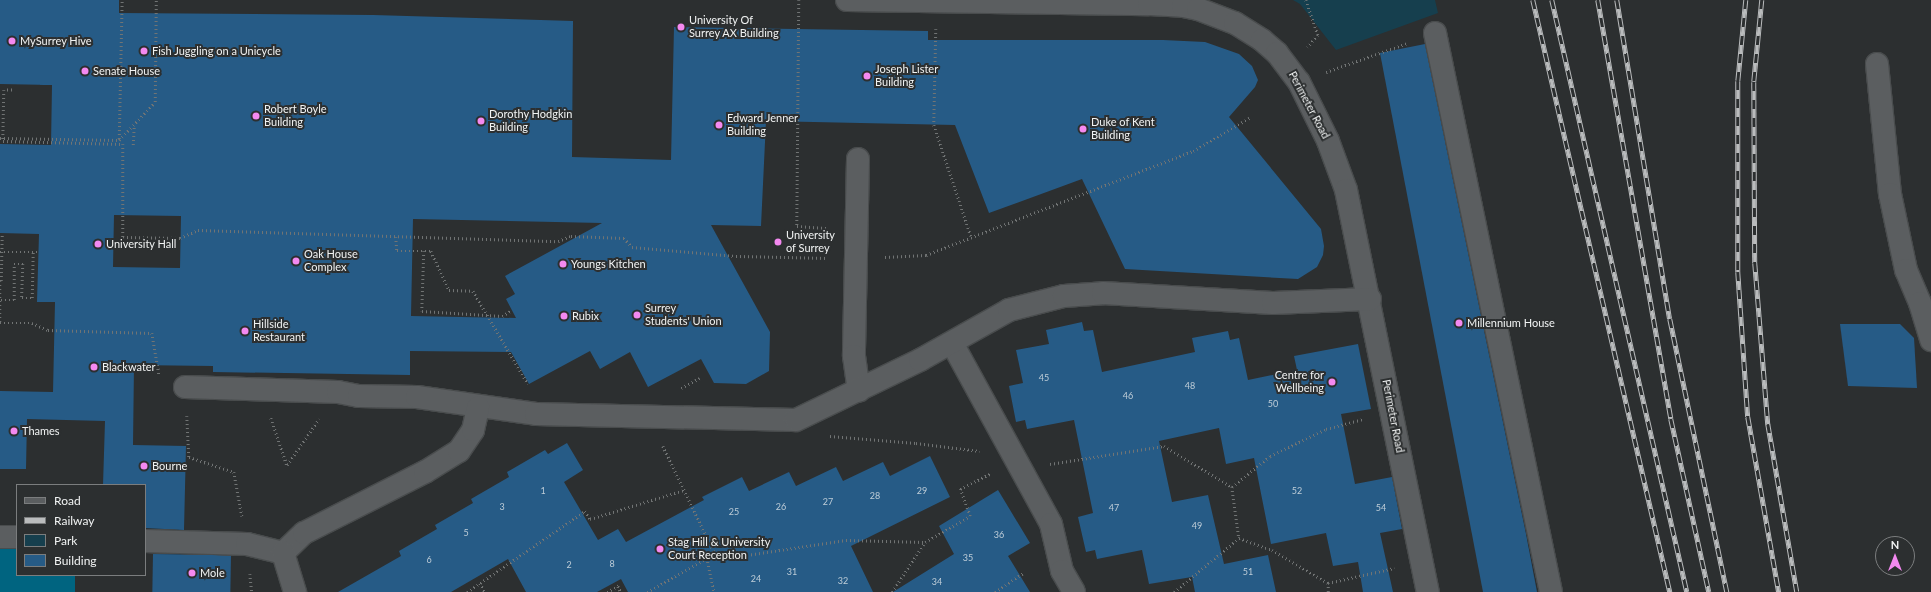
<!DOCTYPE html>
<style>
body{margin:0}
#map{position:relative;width:1931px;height:592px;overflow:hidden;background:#2c2f30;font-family:Lato,sans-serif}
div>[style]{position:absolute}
.green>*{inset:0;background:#163f4e}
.forest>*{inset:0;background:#006480}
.building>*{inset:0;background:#265b86;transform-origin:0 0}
.path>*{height:2.5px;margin-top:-1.25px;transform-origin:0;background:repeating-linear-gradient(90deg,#717474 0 1px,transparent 0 4px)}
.roads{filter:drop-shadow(1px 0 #494c4d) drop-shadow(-1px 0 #494c4d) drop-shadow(0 1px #494c4d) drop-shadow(0 -1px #494c4d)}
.minor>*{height:22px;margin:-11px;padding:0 11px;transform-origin:11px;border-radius:11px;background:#5b5e60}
.rail>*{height:4.5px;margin-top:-2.25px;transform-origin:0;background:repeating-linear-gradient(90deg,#2c2f30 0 9px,#babcbd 0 18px);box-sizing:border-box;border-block:1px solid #babcbd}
.dots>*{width:11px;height:11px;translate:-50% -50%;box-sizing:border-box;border:2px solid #2c2f30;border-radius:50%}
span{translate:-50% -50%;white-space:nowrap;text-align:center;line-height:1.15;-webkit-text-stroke:4px #2c2f30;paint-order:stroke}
.number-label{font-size:9px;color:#becdd8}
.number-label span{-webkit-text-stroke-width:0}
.poi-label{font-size:11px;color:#f1f3f3}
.left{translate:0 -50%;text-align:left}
.right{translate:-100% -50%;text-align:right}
.street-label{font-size:11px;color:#f1f3f3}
.legend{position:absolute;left:16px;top:484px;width:130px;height:92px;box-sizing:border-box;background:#2c2f30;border:1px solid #7b7d7e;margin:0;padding:5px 7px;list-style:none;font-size:12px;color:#f1f3f3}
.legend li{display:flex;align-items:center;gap:8px;height:20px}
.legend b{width:20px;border:1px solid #7b7d7e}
.north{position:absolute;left:1875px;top:536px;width:40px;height:40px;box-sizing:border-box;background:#2c2f30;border:1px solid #7b7d7e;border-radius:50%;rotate:0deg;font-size:11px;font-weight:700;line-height:16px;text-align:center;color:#f1f3f3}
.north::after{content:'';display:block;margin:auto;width:14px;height:18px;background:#f489f0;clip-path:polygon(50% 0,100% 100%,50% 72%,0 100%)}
</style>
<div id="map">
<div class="green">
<i style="clip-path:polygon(1293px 0,1435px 0,1438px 13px,1336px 50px,1300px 4px)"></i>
</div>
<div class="forest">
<i style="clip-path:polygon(0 548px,17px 549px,17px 575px,75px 575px,75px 592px,0 592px)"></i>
</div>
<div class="building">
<i style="clip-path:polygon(evenodd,0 0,119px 0,119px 13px,373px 15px,573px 21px,572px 157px,671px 160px,674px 27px,928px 31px,928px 40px,1163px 40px,1205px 42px,1239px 54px,1252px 66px,1258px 80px,1255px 87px,1229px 117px,1321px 229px,1324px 246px,1323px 255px,1317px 267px,1298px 279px,1125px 269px,1082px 179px,989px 213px,955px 125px,766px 121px,761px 226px,711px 225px,770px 332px,769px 371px,746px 384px,714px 383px,701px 359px,648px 387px,630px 352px,600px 369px,590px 351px,529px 384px,511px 352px,410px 351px,410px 375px,213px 372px,213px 366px,134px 365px,133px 445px,186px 446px,184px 530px,145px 528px,145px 485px,103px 485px,105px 421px,27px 419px,26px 469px,0 469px,0 391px,53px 392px,55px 302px,37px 302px,39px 234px,0 233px,0 144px,51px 145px,52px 85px,0 84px,0 0,114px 215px,181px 216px,180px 268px,113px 267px,114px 215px,0 0,413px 219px,602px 223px,505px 276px,515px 294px,506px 299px,516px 318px,411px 316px,413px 219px)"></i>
<i style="clip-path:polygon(1425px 44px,1526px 534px,1537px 592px,1483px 592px,1380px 53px)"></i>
<i style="clip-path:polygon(1082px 322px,1084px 331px,1093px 330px,1102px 372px,1195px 352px,1192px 338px,1228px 331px,1230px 340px,1239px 338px,1248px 380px,1297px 370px,1294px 356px,1358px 344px,1371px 409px,1341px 414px,1355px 484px,1392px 477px,1402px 529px,1380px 533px,1393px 592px,1363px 592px,1358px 562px,1333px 566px,1326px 533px,1271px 544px,1254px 458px,1226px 464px,1219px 428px,1159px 441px,1172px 502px,1208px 495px,1224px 564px,1268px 555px,1276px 592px,1195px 592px,1192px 577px,1149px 584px,1142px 550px,1097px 559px,1095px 550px,1086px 552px,1078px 517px,1093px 513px,1074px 420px,1027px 429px,1025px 420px,1016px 422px,1009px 386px,1023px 383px,1016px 350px,1049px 344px,1046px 330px)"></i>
<i style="clip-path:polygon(1840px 324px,1900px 324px,1914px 338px,1917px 388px,1848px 386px)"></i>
<i style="clip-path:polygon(567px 443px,583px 470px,564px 482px,598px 540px,618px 529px,626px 542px,704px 500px,702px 497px,742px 477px,749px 491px,789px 472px,796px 486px,836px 467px,843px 481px,883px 462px,890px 476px,930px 456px,950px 497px,851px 546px,873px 592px,628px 592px,621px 579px,597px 592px,526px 592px,508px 559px,451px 592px,338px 592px,401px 556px,399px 551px,437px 529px,435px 525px,473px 503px,471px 499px,509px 477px,507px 472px,545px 450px,548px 454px)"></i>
<i style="clip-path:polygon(998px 490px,1030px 543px,1008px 556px,1030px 592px,893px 592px,954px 554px,939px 526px)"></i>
<i style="left:153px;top:554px;width:78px;height:38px;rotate:1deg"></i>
</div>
<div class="path">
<i style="left:799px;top:0;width:226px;rotate:90.5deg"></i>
<i style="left:797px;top:226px;width:32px;rotate:4deg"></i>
<i style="left:1306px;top:0;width:37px;rotate:71deg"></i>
<i style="left:1318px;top:35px;width:16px;rotate:130deg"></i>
<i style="left:936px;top:29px;width:96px;rotate:91.2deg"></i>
<i style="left:934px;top:125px;width:117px;rotate:71.6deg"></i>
<i style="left:1326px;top:72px;width:87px;rotate:-19.5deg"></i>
<i style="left:12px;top:90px;width:8px;rotate:180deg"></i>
<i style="left:4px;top:90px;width:51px;rotate:91.1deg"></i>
<i style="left:3px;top:141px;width:120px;rotate:1.4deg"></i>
<i style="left:123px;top:144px;width:93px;rotate:90deg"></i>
<i style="left:123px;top:237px;width:57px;rotate:1deg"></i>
<i style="left:180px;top:238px;width:20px;rotate:-24deg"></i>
<i style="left:198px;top:230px;width:360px;rotate:1.8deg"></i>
<i style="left:558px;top:241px;width:14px;rotate:-21deg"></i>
<i style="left:571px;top:236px;width:53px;rotate:2.2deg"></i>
<i style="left:624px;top:238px;width:12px;rotate:48deg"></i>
<i style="left:632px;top:247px;width:104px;rotate:4.9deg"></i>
<i style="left:736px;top:256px;width:92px;rotate:1.2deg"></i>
<i style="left:0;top:138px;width:119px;rotate:1deg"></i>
<i style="left:119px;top:140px;width:52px;rotate:-46.5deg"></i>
<i style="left:155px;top:102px;width:102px;rotate:-89.4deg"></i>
<i style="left:119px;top:139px;width:139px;rotate:-88.8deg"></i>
<i style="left:133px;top:145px;width:20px;rotate:-87deg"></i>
<i style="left:396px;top:237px;width:14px;rotate:86deg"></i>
<i style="left:397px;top:251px;width:34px"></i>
<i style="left:431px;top:251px;width:43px;rotate:65.2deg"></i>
<i style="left:449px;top:290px;width:24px;rotate:2deg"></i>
<i style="left:473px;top:291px;width:108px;rotate:59.4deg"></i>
<i style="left:424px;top:251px;width:60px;rotate:91.9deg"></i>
<i style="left:422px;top:311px;width:80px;rotate:3.6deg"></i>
<i style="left:502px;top:316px;width:12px;rotate:-31deg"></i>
<i style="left:0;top:252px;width:38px"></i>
<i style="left:885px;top:257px;width:41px;rotate:-2.8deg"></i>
<i style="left:926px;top:255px;width:287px;rotate:-21.3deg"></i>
<i style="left:1193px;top:151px;width:67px;rotate:-30.4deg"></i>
<i style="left:0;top:281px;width:42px;rotate:90deg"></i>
<i style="left:0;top:323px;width:32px"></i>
<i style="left:32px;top:323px;width:17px;rotate:24deg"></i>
<i style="left:48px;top:330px;width:104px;rotate:1.7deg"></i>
<i style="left:152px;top:333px;width:42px;rotate:80.3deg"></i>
<i style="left:1px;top:281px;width:48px;rotate:-88.8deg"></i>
<i style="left:1px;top:300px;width:13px"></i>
<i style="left:14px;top:300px;width:36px;rotate:-90deg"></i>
<i style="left:14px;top:264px;width:9px"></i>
<i style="left:23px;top:264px;width:34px;rotate:92deg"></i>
<i style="left:22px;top:298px;width:10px"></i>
<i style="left:32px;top:298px;width:46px;rotate:-88.8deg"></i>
<i style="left:681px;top:388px;width:21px;rotate:-28deg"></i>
<i style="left:187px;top:416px;width:41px;rotate:87.2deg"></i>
<i style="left:189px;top:457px;width:47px;rotate:18.4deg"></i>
<i style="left:234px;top:472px;width:45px;rotate:79.7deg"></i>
<i style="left:271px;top:418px;width:50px;rotate:71.2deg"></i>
<i style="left:830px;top:436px;width:86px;rotate:4.7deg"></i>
<i style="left:916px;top:443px;width:64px;rotate:7.2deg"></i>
<i style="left:663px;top:446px;width:118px;rotate:64.3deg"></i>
<i style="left:714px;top:552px;width:9px;rotate:139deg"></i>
<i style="left:707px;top:558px;width:35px;rotate:78deg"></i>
<i style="left:1050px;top:464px;width:115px;rotate:-9deg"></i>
<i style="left:1164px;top:446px;width:79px;rotate:31.1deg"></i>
<i style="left:1232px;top:487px;width:51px;rotate:82.2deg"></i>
<i style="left:1239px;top:538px;width:35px;rotate:20deg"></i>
<i style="left:1272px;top:550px;width:65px;rotate:30.5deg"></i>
<i style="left:287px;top:465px;width:56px;rotate:-55.2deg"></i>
<i style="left:1232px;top:487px;width:49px;rotate:-39.2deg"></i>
<i style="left:1270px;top:456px;width:62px;rotate:-25.7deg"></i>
<i style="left:1326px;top:429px;width:39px;rotate:-15deg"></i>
<i style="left:714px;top:552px;width:33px;rotate:5deg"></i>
<i style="left:747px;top:555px;width:100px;rotate:-8.6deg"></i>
<i style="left:846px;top:540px;width:79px;rotate:1.5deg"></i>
<i style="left:250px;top:574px;width:18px;rotate:84deg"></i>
<i style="left:480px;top:583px;width:10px;rotate:61deg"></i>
<i style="left:467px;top:592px;width:143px;rotate:-34.5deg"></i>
<i style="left:585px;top:511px;width:9px;rotate:58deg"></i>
<i style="left:590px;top:519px;width:98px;rotate:-17.1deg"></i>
<i style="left:607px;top:592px;width:13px;rotate:-29deg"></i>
<i style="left:618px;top:586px;width:7px;rotate:63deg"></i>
<i style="left:647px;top:592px;width:69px;rotate:-29.5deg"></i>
<i style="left:892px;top:592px;width:60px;rotate:-56.6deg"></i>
<i style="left:925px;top:542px;width:52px;rotate:-30deg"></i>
<i style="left:970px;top:516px;width:29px;rotate:-110deg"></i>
<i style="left:960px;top:489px;width:35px;rotate:-27deg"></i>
<i style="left:995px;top:592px;width:34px;rotate:-34deg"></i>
<i style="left:1174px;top:592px;width:85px;rotate:-39.7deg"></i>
<i style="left:1328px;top:592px;width:9px;rotate:-90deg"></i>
<i style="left:1328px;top:583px;width:68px;rotate:-12.8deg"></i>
</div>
<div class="roads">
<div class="minor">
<i style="left:847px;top:0;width:302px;rotate:0.8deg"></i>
<i style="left:1149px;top:4px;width:34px;rotate:3deg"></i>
<i style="left:1183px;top:6px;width:15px;rotate:11deg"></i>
<i style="left:1198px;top:9px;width:40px;rotate:21deg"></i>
<i style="left:1235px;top:23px;width:32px;rotate:32deg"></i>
<i style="left:1262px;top:40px;width:20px;rotate:41deg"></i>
<i style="left:1277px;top:53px;width:36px;rotate:53deg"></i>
<i style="left:1299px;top:82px;width:66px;rotate:63.8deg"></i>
<i style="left:1328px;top:141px;width:52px;rotate:69.8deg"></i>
<i style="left:1346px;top:190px;width:410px;rotate:78.5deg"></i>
<i style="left:1435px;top:33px;width:571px;rotate:78.28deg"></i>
<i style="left:1877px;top:64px;width:131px;rotate:84.3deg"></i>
<i style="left:1890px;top:194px;width:78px;rotate:78.1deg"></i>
<i style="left:1906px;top:270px;width:36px;rotate:67deg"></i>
<i style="left:1920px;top:303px;width:39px;rotate:73deg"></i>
<i style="left:858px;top:159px;width:197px;rotate:91.2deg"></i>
<i style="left:854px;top:356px;width:35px;rotate:82deg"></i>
<i style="left:952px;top:343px;width:206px;rotate:61.3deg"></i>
<i style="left:1051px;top:524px;width:48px;rotate:76.8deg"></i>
<i style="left:1062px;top:571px;width:24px;rotate:60deg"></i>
<i style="left:185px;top:387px;width:153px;rotate:1.9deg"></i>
<i style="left:338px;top:392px;width:21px;rotate:11deg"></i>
<i style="left:359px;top:396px;width:58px;rotate:1deg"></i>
<i style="left:417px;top:397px;width:120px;rotate:8.1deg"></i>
<i style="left:536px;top:414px;width:260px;rotate:1.3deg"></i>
<i style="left:796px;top:420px;width:138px;rotate:-25.8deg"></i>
<i style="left:920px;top:360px;width:102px;rotate:-29.3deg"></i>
<i style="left:1009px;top:310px;width:57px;rotate:-14.3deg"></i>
<i style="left:1064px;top:296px;width:39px;rotate:-4deg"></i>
<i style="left:1103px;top:293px;width:170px;rotate:3.4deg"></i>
<i style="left:1273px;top:303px;width:97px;rotate:-2.4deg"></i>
<i style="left:0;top:537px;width:17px"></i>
<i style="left:145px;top:541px;width:102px;rotate:1.7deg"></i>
<i style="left:247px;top:544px;width:37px;rotate:14deg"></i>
<i style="left:283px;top:553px;width:29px;rotate:-44deg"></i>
<i style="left:304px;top:533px;width:136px;rotate:-26.8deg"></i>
<i style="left:425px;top:472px;width:40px;rotate:-32deg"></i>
<i style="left:459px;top:451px;width:25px;rotate:-56deg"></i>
<i style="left:473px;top:430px;width:23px;rotate:-77deg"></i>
<i style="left:283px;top:553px;width:41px;rotate:72.9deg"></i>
</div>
</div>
<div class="rail">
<i style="left:1533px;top:0;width:608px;rotate:76.97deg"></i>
<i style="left:1552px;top:0;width:607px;rotate:77.15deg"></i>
<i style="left:1598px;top:0;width:425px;rotate:80.1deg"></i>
<i style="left:1671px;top:419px;width:177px;rotate:77.6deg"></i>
<i style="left:1617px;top:0;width:323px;rotate:80.6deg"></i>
<i style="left:1670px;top:319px;width:279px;rotate:78.2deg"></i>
<i style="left:1746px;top:0;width:81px;rotate:95.6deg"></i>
<i style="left:1738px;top:81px;width:191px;rotate:90deg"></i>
<i style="left:1738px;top:272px;width:145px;rotate:86.1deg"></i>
<i style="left:1748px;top:417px;width:178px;rotate:80deg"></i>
<i style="left:1762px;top:0;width:82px;rotate:95.6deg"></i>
<i style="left:1754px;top:82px;width:181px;rotate:89.7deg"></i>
<i style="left:1755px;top:263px;width:162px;rotate:85.4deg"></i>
<i style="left:1768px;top:424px;width:170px;rotate:80.2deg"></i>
</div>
<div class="dots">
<i style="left:681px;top:27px;background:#f489f0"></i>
<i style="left:12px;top:41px;background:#f489f0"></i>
<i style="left:144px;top:51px;background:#f489f0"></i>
<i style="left:85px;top:71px;background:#f489f0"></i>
<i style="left:867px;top:76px;background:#f489f0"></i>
<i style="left:256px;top:116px;background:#f489f0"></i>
<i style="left:481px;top:121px;background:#f489f0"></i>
<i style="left:719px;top:125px;background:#f489f0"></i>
<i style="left:1083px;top:129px;background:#f489f0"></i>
<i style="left:778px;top:242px;background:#f489f0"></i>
<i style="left:98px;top:244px;background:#f489f0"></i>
<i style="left:296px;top:261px;background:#f489f0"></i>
<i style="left:563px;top:264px;background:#f489f0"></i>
<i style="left:637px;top:315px;background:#f489f0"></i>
<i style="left:564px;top:316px;background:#f489f0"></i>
<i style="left:1459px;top:323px;background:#f489f0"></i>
<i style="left:245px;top:331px;background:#f489f0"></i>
<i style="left:94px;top:367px;background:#f489f0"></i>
<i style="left:1332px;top:382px;background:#f489f0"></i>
<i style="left:14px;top:431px;background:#f489f0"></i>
<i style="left:144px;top:466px;background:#f489f0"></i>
<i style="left:660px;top:549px;background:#f489f0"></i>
<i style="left:192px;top:573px;background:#f489f0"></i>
</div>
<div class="number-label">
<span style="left:1044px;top:378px">45</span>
<span style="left:1190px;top:386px">48</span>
<span style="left:1128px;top:396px">46</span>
<span style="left:1273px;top:404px">50</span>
<span style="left:543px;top:491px">1</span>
<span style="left:922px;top:491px">29</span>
<span style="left:1297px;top:491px">52</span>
<span style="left:875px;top:496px">28</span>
<span style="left:828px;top:502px">27</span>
<span style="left:502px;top:507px">3</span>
<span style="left:781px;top:507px">26</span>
<span style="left:1114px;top:508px">47</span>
<span style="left:1381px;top:508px">54</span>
<span style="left:734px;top:512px">25</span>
<span style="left:1197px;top:526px">49</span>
<span style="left:466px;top:533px">5</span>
<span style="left:999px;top:535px">36</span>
<span style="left:968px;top:558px">35</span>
<span style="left:429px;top:560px">6</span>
<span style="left:612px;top:564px">8</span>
<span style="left:569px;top:565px">2</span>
<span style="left:792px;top:572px">31</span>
<span style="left:1248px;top:572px">51</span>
<span style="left:756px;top:579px">24</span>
<span style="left:843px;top:581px">32</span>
<span style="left:937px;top:582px">34</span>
</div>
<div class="poi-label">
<span class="left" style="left:689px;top:27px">University Of<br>Surrey AX Building</span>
<span class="left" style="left:20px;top:41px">MySurrey Hive</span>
<span class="left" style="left:152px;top:51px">Fish Juggling on a Unicycle</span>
<span class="left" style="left:875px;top:76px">Joseph Lister<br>Building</span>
<span class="left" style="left:93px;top:71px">Senate House</span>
<span class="left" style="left:264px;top:116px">Robert Boyle<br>Building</span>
<span class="left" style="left:489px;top:121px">Dorothy Hodgkin<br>Building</span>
<span class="left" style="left:727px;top:125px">Edward Jenner<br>Building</span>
<span class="left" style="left:1091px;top:129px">Duke of Kent<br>Building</span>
<span class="left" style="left:786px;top:242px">University<br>of Surrey</span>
<span class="left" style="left:106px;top:244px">University Hall</span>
<span class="left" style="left:304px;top:261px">Oak House<br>Complex</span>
<span class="left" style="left:571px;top:264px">Youngs Kitchen</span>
<span class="left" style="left:645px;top:315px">Surrey<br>Students' Union</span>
<span class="left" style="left:572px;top:316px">Rubix</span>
<span class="left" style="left:1467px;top:323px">Millennium House</span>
<span class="left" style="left:253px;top:331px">Hillside<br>Restaurant</span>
<span class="left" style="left:102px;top:367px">Blackwater</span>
<span class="right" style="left:1324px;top:382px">Centre for<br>Wellbeing</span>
<span class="left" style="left:22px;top:431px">Thames</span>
<span class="left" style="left:152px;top:466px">Bourne</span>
<span class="left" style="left:668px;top:549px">Stag Hill &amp; University<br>Court Reception</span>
<span class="left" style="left:200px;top:573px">Mole</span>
</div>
<div class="street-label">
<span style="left:1309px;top:105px;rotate:62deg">Perimeter Road</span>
<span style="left:1393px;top:416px;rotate:79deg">Perimeter Road</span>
</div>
<ul class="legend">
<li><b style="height:5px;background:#5b5e60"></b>Road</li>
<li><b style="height:5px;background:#babcbd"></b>Railway</li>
<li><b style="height:11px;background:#163f4e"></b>Park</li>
<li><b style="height:11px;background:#265b86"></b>Building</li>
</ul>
<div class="north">N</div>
</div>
